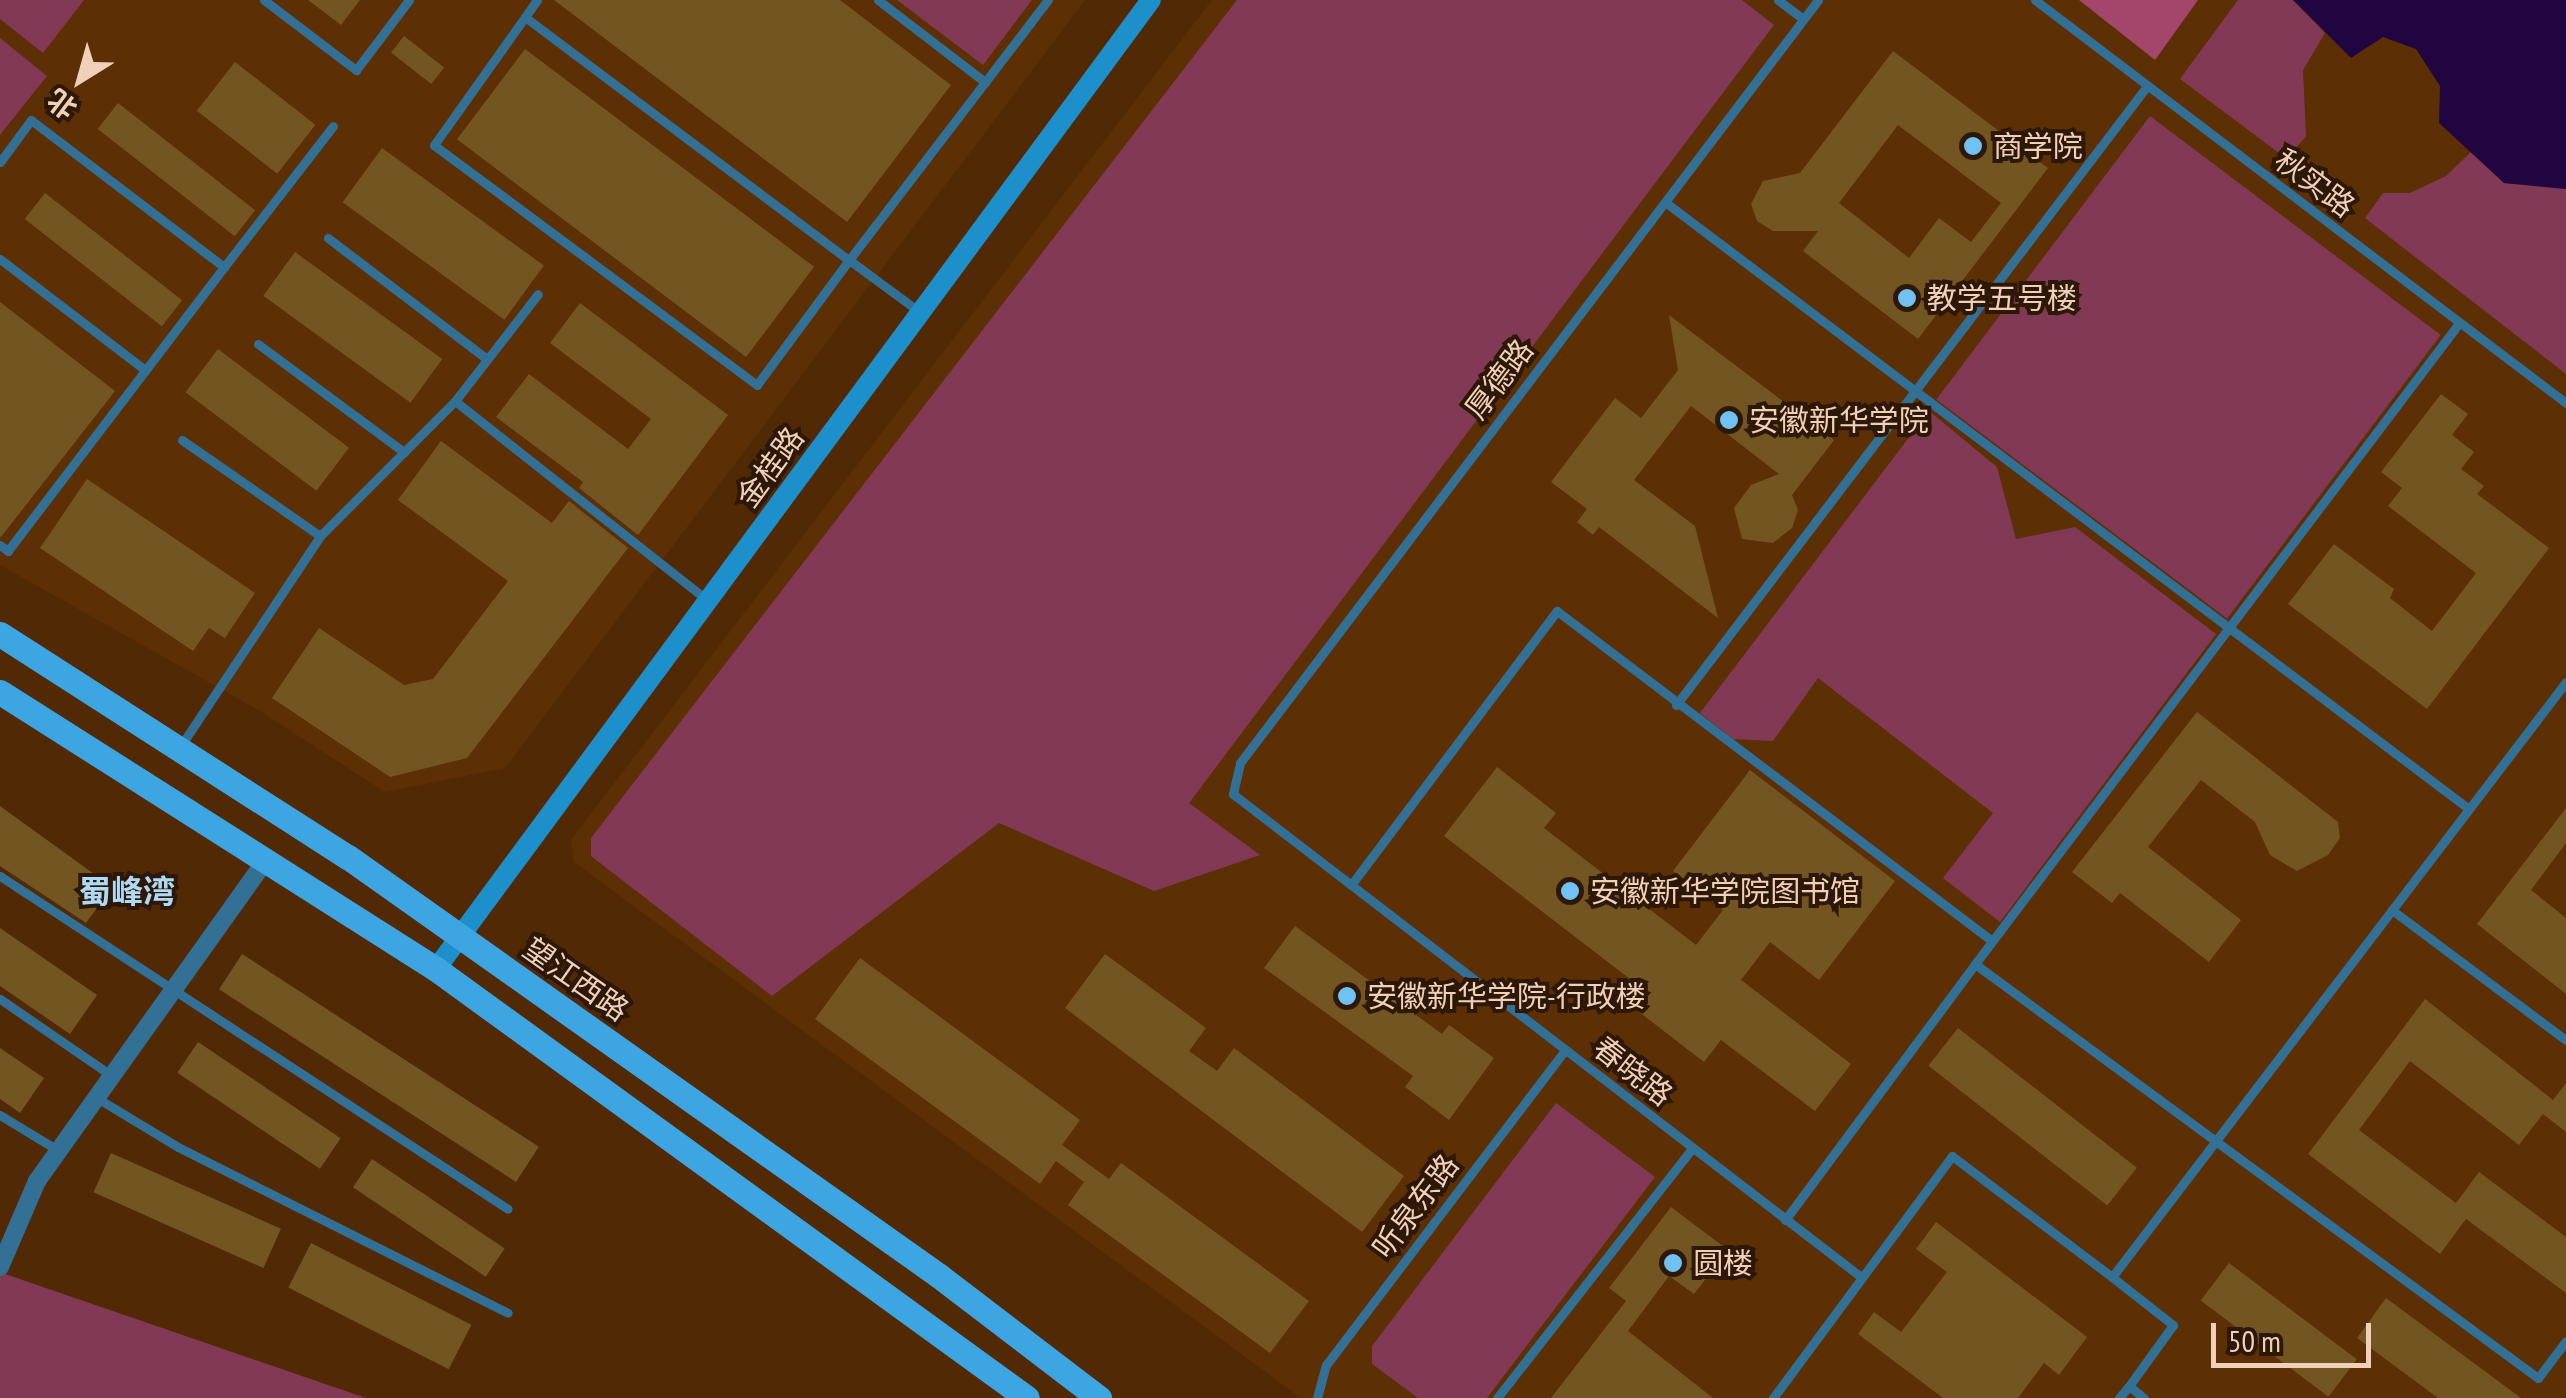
<!DOCTYPE html>
<meta charset="utf-8">
<style>
body{margin:0}
#map{position:relative;width:2566px;height:1398px;overflow:hidden;background:#512a05;font-family:"PT Sans Narrow","Noto Sans SC",sans-serif}
div>[style]{position:absolute}
.built>*{inset:0;background:#5c3004}
.green>*{inset:0;background:#823955;transform-origin:0 0}
.forest>*{inset:0;background:#a4466b}
.water>*{inset:0;background:#210541}
.building>*{inset:0;background:#735522;transform-origin:0 0}
.lane>*{height:9px;margin:-4.5px;padding:0 4.5px;transform-origin:4.5px;border-radius:4.5px;background:#337095}
.street>*{height:18px;margin:-9px;padding:0 9px;transform-origin:9px;border-radius:9px;background:#337095}
.secondary>*{height:20px;margin:-10px;padding:0 10px;transform-origin:10px;border-radius:10px;background:#1d8fca}
.primary>*{height:25px;margin:-12.5px;padding:0 12.5px;transform-origin:12.5px;border-radius:12.5px;background:#3da6e2}
.dots>*{width:28px;height:28px;translate:-50% -50%;box-sizing:border-box;border:5px solid #2d1705;border-radius:50%}
span{translate:-50% -50%;white-space:nowrap;text-align:center;line-height:1.15;-webkit-text-stroke:8px #2d1705;paint-order:stroke}
.poi-label{font-size:30px;color:#f0d0ba}
.left{translate:0 -50%;text-align:left}
.street-label{font-size:30px;color:#f0d0ba}
.neighbourhood-label{font-size:32px;color:#afdaf7;font-weight:700}
.north{position:absolute;left:30px;top:30px;width:100px;height:100px;-webkit-text-stroke:8px #2d1705;paint-order:stroke;rotate:217deg;font-size:28px;font-weight:700;line-height:40px;text-align:center;color:#f0d0ba}
.north::after{content:'';display:block;margin:auto;width:35px;height:45px;background:#f0d0ba;clip-path:polygon(50% 0,100% 100%,50% 72%,0 100%)}
.scale{position:absolute;left:2211px;top:1323px;width:160px;height:45px;box-sizing:border-box;border:5px solid #f0d0ba;border-top:0;padding-left:12px;font-size:30px;line-height:35px;white-space:nowrap;color:#f0d0ba;-webkit-text-stroke:8px #2d1705;paint-order:stroke}
</style>
<div id="map">
<div class="built">
<i style="clip-path:polygon(0 0,1085px 0,505px 768px,385px 792px,260px 711px,0 565px,0 135px,47px 76px,0 38px)"></i>
<i style="clip-path:polygon(1212px 0,2566px 0,2566px 1398px,1301px 1398px,574px 862px,571px 840px)"></i>
</div>
<div class="green">
<i style="clip-path:polygon(0 0,84px 0,43px 53px,0 19px)"></i>
<i style="clip-path:polygon(897px 0,1032px 0,983px 65px)"></i>
<i style="clip-path:polygon(1237px 0,1742px 0,1774px 25px,1189px 803px,1260px 855px,1154px 891px,999px 823px,772px 996px,591px 856px,591px 838px)"></i>
<i style="clip-path:polygon(2238px 0,2293px 0,2325px 33px,2303px 70px,2306px 136px,2287px 159px,2180px 79px)"></i>
<i style="clip-path:polygon(0 38px,47px 76px,0 135px)"></i>
<i style="left:2150px;top:116px;width:364px;height:355px;rotate:37deg"></i>
<i style="clip-path:polygon(2471px 152px,2504px 183px,2566px 189px,2566px 374px,2365px 218px,2383px 193px,2410px 193px,2446px 176px)"></i>
<i style="clip-path:polygon(1929px 411px,1997px 467px,2016px 539px,2075px 527px,2216px 634px,2000px 922px,1943px 878px,1993px 813px,1818px 678px,1773px 741px,1733px 739px,1700px 713px)"></i>
<i style="clip-path:polygon(1556px 1103px,1655px 1177px,1487px 1398px,1418px 1398px,1372px 1364px,1372px 1346px)"></i>
<i style="clip-path:polygon(0 1271px,8px 1275px,366px 1398px,0 1398px)"></i>
</div>
<div class="forest">
<i style="clip-path:polygon(2079px 0,2198px 0,2155px 60px)"></i>
</div>
<div class="water">
<i style="clip-path:polygon(2293px 0,2566px 0,2566px 189px,2504px 183px,2439px 123px,2440px 86px,2416px 49px,2383px 37px,2351px 58px)"></i>
</div>
<div class="building">
<i style="clip-path:polygon(308px 0,360px 0,341px 25px)"></i>
<i style="clip-path:polygon(554px 0,840px 0,951px 85px,847px 222px)"></i>
<i style="left:404px;top:36px;width:51px;height:21px;rotate:38deg"></i>
<i style="left:525px;top:49px;width:362px;height:113px;rotate:37deg"></i>
<i style="clip-path:polygon(evenodd,1893px 51px,2048px 168px,1918px 339px,1803px 251px,1818px 231px,1773px 231px,1757px 221px,1751px 204px,1763px 181px,1800px 173px,1893px 51px,1898px 125px,2001px 203px,1971px 242px,1939px 218px,1909px 258px,1839px 203px,1898px 125px)"></i>
<i style="left:235px;top:62px;width:102px;height:62px;rotate:38deg"></i>
<i style="left:118px;top:103px;width:174px;height:33px;rotate:38deg"></i>
<i style="left:382px;top:148px;width:200px;height:67px;rotate:36deg"></i>
<i style="left:45px;top:193px;width:174px;height:33px;rotate:38deg"></i>
<i style="left:295px;top:252px;width:182px;height:54px;rotate:36deg"></i>
<i style="clip-path:polygon(0 302px,115px 391px,1px 537px,0 537px)"></i>
<i style="clip-path:polygon(580px 303px,728px 415px,638px 535px,579px 488px,583px 482px,496px 417px,529px 374px,628px 449px,651px 419px,550px 343px)"></i>
<i style="clip-path:polygon(1669px 315px,1834px 440px,1792px 495px,1798px 510px,1792px 528px,1773px 543px,1742px 539px,1734px 508px,1751px 485px,1779px 474px,1691px 406px,1634px 480px,1695px 526px,1718px 618px,1599px 527px,1593px 535px,1577px 522px,1587px 509px,1551px 482px,1615px 398px,1641px 418px,1678px 370px)"></i>
<i style="left:218px;top:349px;width:164px;height:54px;rotate:37deg"></i>
<i style="clip-path:polygon(2441px 394px,2468px 414px,2452px 435px,2474px 452px,2461px 469px,2484px 486px,2477px 494px,2549px 548px,2427px 709px,2288px 604px,2334px 544px,2394px 589px,2390px 598px,2432px 631px,2476px 573px,2388px 506px,2402px 488px,2381px 472px)"></i>
<i style="clip-path:polygon(441px 441px,552px 523px,569px 501px,628px 548px,467px 758px,390px 777px,272px 698px,319px 628px,404px 685px,433px 679px,508px 581px,398px 500px)"></i>
<i style="clip-path:polygon(87px 479px,255px 593px,225px 638px,209px 628px,193px 651px,40px 548px)"></i>
<i style="clip-path:polygon(2197px 712px,2338px 822px,2340px 838px,2328px 855px,2297px 871px,2270px 855px,2255px 822px,2201px 780px,2148px 847px,2241px 920px,2209px 962px,2120px 893px,2112px 903px,2072px 872px)"></i>
<i style="clip-path:polygon(1497px 767px,1556px 813px,1544px 828px,1696px 945px,1723px 910px,1673px 871px,1750px 770px,1895px 881px,1819px 980px,1770px 942px,1741px 980px,1851px 1064px,1815px 1111px,1721px 1040px,1704px 1062px,1617px 995px,1630px 979px,1444px 836px)"></i>
<i style="clip-path:polygon(0 806px,112px 887px,86px 923px,0 866px)"></i>
<i style="clip-path:polygon(2566px 808px,2566px 843px,2531px 890px,2566px 918px,2566px 994px,2477px 924px)"></i>
<i style="clip-path:polygon(1295px 926px,1442px 1034px,1449px 1025px,1494px 1058px,1449px 1120px,1405px 1087px,1413px 1076px,1264px 968px)"></i>
<i style="clip-path:polygon(0 928px,97px 995px,70px 1034px,0 986px)"></i>
<i style="left:242px;top:954px;width:354px;height:42px;rotate:33deg"></i>
<i style="clip-path:polygon(1105px 954px,1206px 1028px,1189px 1051px,1217px 1071px,1234px 1048px,1404px 1176px,1362px 1232px,1065px 1008px)"></i>
<i style="clip-path:polygon(860px 958px,1080px 1120px,1062px 1145px,1109px 1179px,1121px 1163px,1309px 1301px,1270px 1353px,1068px 1205px,1084px 1182px,1056px 1161px,1040px 1184px,815px 1019px)"></i>
<i style="clip-path:polygon(2425px 999px,2553px 1100px,2566px 1083px,2566px 1132px,2543px 1114px,2519px 1145px,2410px 1061px,2359px 1130px,2456px 1203px,2479px 1172px,2566px 1237px,2566px 1293px,2466px 1219px,2440px 1254px,2308px 1154px)"></i>
<i style="left:1958px;top:1028px;width:227px;height:48px;rotate:38deg"></i>
<i style="left:198px;top:1042px;width:172px;height:37px;rotate:34deg"></i>
<i style="clip-path:polygon(0 1048px,44px 1078px,20px 1113px,0 1099px)"></i>
<i style="left:111px;top:1153px;width:186px;height:43px;rotate:24deg"></i>
<i style="left:372px;top:1159px;width:160px;height:34px;rotate:34deg"></i>
<i style="clip-path:polygon(1671px 1207px,1728px 1250px,1694px 1294px,1669px 1276px,1628px 1331px,1713px 1398px,1551px 1398px,1626px 1301px,1609px 1288px)"></i>
<i style="clip-path:polygon(1936px 1222px,2087px 1337px,2059px 1375px,2044px 1363px,2018px 1398px,1943px 1398px,1858px 1334px,1874px 1312px,1901px 1332px,1947px 1272px,1916px 1249px)"></i>
<i style="left:311px;top:1243px;width:180px;height:50px;rotate:27deg"></i>
<i style="left:2229px;top:1263px;width:160px;height:47px;rotate:37deg"></i>
<i style="clip-path:polygon(2386px 1298px,2521px 1398px,2438px 1398px,2357px 1338px)"></i>
</div>
<div class="lane">
<i style="left:264px;top:0;width:116px;rotate:37.3deg"></i>
<i style="left:356px;top:70px;width:88px;rotate:-52.9deg"></i>
<i style="left:878px;top:0;width:135px;rotate:37.5deg"></i>
<i style="left:1778px;top:0;width:31px;rotate:37deg"></i>
<i style="left:1818px;top:0;width:957px;rotate:127.15deg"></i>
<i style="left:1240px;top:763px;width:32px;rotate:103deg"></i>
<i style="left:1233px;top:794px;width:792px;rotate:37.56deg"></i>
<i style="left:2035px;top:0;width:667px;rotate:37.2deg"></i>
<i style="left:525px;top:17px;width:405px;rotate:36.9deg"></i>
<i style="left:849px;top:260px;width:155px;rotate:126.4deg"></i>
<i style="left:757px;top:385px;width:402px;rotate:-143.4deg"></i>
<i style="left:434px;top:145px;width:157px;rotate:-54.6deg"></i>
<i style="left:525px;top:17px;width:21px;rotate:-55deg"></i>
<i style="left:0;top:162px;width:52px;rotate:-53.6deg"></i>
<i style="left:31px;top:120px;width:243px;rotate:37.3deg"></i>
<i style="left:224px;top:267px;width:357px;rotate:127.3deg"></i>
<i style="left:8px;top:551px;width:10px;rotate:-143deg"></i>
<i style="left:1665px;top:202px;width:1007px;rotate:37.05deg"></i>
<i style="left:328px;top:238px;width:200px;rotate:37.3deg"></i>
<i style="left:0;top:259px;width:183px;rotate:37.4deg"></i>
<i style="left:224px;top:267px;width:178px;rotate:-52.3deg"></i>
<i style="left:921px;top:313px;width:89px;rotate:-143.6deg"></i>
<i style="left:849px;top:260px;width:327px;rotate:-52.6deg"></i>
<i style="left:258px;top:344px;width:182px;rotate:36.5deg"></i>
<i style="left:455px;top:401px;width:135px;rotate:-52.2deg"></i>
<i style="left:182px;top:440px;width:168px;rotate:34.8deg"></i>
<i style="left:1676px;top:705px;width:778px;rotate:-52.73deg"></i>
<i style="left:180px;top:747px;width:253px;rotate:-56.4deg"></i>
<i style="left:320px;top:536px;width:191px;rotate:-45deg"></i>
<i style="left:455px;top:401px;width:320px;rotate:38.3deg"></i>
<i style="left:0;top:876px;width:607px;rotate:33.25deg"></i>
<i style="left:1351px;top:885px;width:343px;rotate:-53.1deg"></i>
<i style="left:1557px;top:611px;width:546px;rotate:37.18deg"></i>
<i style="left:2392px;top:910px;width:217px;rotate:36.8deg"></i>
<i style="left:1975px;top:964px;width:803px;rotate:-52.94deg"></i>
<i style="left:0;top:999px;width:136px;rotate:34.5deg"></i>
<i style="left:97px;top:1098px;width:95px;rotate:31.2deg"></i>
<i style="left:178px;top:1147px;width:369px;rotate:26.7deg"></i>
<i style="left:0;top:1115px;width:69px;rotate:31.4deg"></i>
<i style="left:1785px;top:1220px;width:319px;rotate:-53.4deg"></i>
<i style="left:1975px;top:964px;width:699px;rotate:36.33deg"></i>
<i style="left:2538px;top:1378px;width:46px;rotate:-52.9deg"></i>
<i style="left:2112px;top:1277px;width:78px;rotate:38.2deg"></i>
<i style="left:2173px;top:1325px;width:75px;rotate:125.8deg"></i>
<i style="left:2129px;top:1386px;width:19px;rotate:39deg"></i>
<i style="left:1317px;top:1398px;width:34px;rotate:-75deg"></i>
<i style="left:1326px;top:1365px;width:395px;rotate:-52.8deg"></i>
<i style="left:1497px;top:1398px;width:317px;rotate:-52deg"></i>
<i style="left:1773px;top:1398px;width:301px;rotate:-53.5deg"></i>
<i style="left:1952px;top:1156px;width:201px;rotate:37.1deg"></i>
<i style="left:2112px;top:1277px;width:748px;rotate:-52.66deg"></i>
<i style="left:2119px;top:1398px;width:16px;rotate:-50deg"></i>
</div>
<div class="street">
<i style="left:0;top:1267px;width:94px;rotate:-66.7deg"></i>
<i style="left:37px;top:1181px;width:393px;rotate:-54.5deg"></i>
</div>
<div class="secondary">
<i style="left:436px;top:969px;width:1204px;rotate:-53.58deg"></i>
</div>
<div class="primary">
<i style="left:0;top:634px;width:413px;rotate:32.7deg"></i>
<i style="left:348px;top:857px;width:723px;rotate:35.32deg"></i>
<i style="left:938px;top:1275px;width:203px;rotate:37.4deg"></i>
<i style="left:0;top:692px;width:517px;rotate:32.43deg"></i>
<i style="left:436px;top:969px;width:730px;rotate:35.98deg"></i>
</div>
<div class="dots">
<i style="left:1973px;top:146px;background:#70c1f4"></i>
<i style="left:1907px;top:298px;background:#70c1f4"></i>
<i style="left:1729px;top:420px;background:#70c1f4"></i>
<i style="left:1570px;top:891px;background:#70c1f4"></i>
<i style="left:1347px;top:996px;background:#70c1f4"></i>
<i style="left:1673px;top:1263px;background:#70c1f4"></i>
</div>
<div class="poi-label">
<span class="left" style="left:1993px;top:146px">商学院</span>
<span class="left" style="left:1927px;top:298px">教学五号楼</span>
<span class="left" style="left:1749px;top:420px">安徽新华学院</span>
<span class="left" style="left:1590px;top:891px">安徽新华学院图书馆</span>
<span class="left" style="left:1367px;top:996px">安徽新华学院-行政楼</span>
<span class="left" style="left:1693px;top:1263px">圆楼</span>
</div>
<div class="street-label">
<span style="left:2315px;top:183px;rotate:37deg">秋实路</span>
<span style="left:1499px;top:379px;rotate:-53deg">厚德路</span>
<span style="left:770px;top:467px;rotate:-54deg">金桂路</span>
<span style="left:576px;top:979px;rotate:35deg">望江西路</span>
<span style="left:1633px;top:1071px;rotate:38deg">春晓路</span>
<span style="left:1415px;top:1206px;rotate:-53deg">听泉东路</span>
</div>
<div class="neighbourhood-label">
<span style="left:127px;top:891px">蜀峰湾</span>
</div>
<div class="north">北</div>
<div class="scale">50 m</div>
</div>
